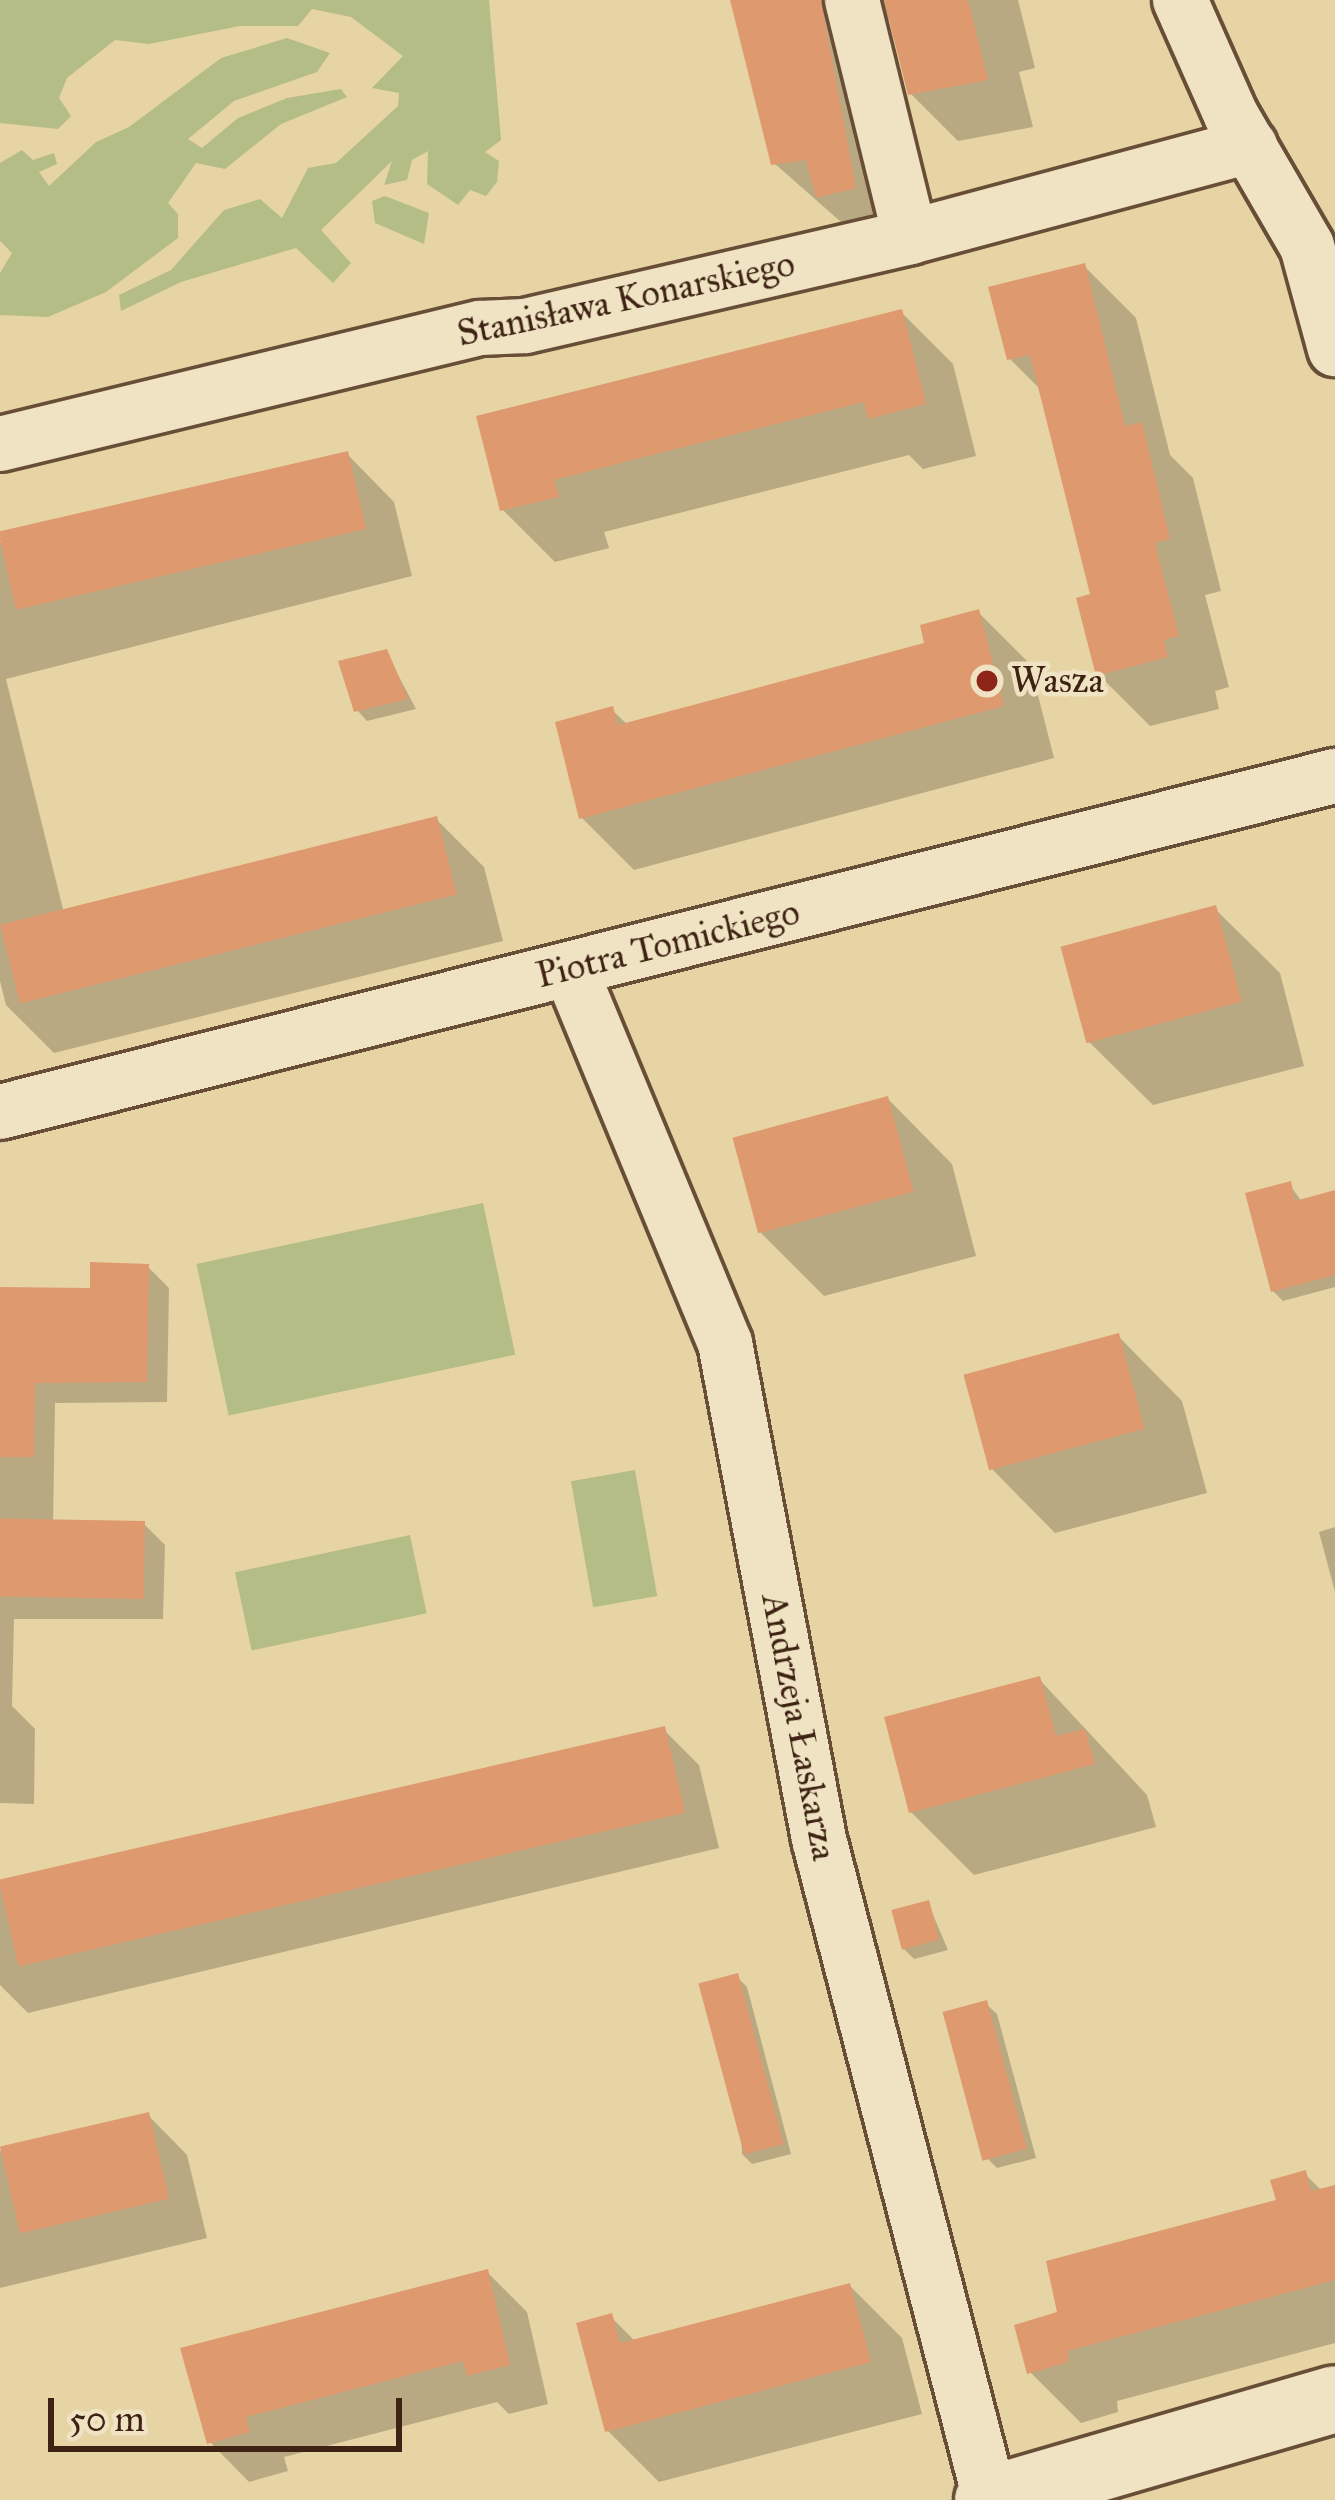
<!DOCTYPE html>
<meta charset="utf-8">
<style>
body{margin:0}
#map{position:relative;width:1335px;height:2500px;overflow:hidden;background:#e6d4a4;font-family:"IM FELL Great Primer",serif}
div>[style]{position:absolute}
.green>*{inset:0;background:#b5bd86;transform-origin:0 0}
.shadow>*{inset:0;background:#0003}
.building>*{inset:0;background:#df996e;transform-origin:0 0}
.roads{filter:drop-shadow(3px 0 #684e37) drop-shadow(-3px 0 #684e37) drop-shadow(0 3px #684e37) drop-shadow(0 -3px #684e37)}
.street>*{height:54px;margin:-27px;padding:0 27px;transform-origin:27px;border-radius:27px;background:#efe3c4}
.secondary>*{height:66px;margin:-33px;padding:0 33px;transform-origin:33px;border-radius:33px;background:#efe3c4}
.dots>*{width:33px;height:33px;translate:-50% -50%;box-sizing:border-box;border:6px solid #efe3c4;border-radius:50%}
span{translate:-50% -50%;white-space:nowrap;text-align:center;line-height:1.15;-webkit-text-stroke:9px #efe3c4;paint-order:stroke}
.street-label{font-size:36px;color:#3e2213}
.poi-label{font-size:36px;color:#3e2213}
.left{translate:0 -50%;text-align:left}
.scale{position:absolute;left:48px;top:2398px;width:354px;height:54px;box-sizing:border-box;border:6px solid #3e2213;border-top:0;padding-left:15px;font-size:36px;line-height:42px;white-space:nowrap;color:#3e2213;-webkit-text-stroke:9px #efe3c4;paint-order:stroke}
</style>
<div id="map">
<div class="green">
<i style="clip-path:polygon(0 0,489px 0,501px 140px,485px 152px,499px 161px,497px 182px,486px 196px,470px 190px,458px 205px,427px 184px,428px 151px,412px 160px,407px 180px,384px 185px,392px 161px,321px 230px,351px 263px,333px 283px,296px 248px,181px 282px,121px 311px,119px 295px,171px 270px,224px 210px,260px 199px,282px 218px,308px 168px,336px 163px,398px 106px,399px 93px,372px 88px,403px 56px,351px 17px,312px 9px,298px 26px,240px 26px,149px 44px,115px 40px,67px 78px,59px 98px,71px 116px,58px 129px,0 123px)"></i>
<i style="clip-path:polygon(287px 38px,330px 53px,317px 72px,234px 101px,188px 139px,202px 148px,238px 118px,287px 98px,341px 89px,347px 97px,281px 124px,225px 169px,196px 163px,168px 203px,178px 214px,178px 238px,106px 292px,48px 317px,0 315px,0 273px,12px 253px,0 241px,0 163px,22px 150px,33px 160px,54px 153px,57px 164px,39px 172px,49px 186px,96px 142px,129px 127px,221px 58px)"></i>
<i style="clip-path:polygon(385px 196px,429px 213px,424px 244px,375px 223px,372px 201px)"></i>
<i style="left:483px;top:1203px;width:155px;height:293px;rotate:78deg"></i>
<i style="left:635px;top:1470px;width:128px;height:65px;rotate:80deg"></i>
<i style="left:410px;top:1535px;width:80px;height:179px;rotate:78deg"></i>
</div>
<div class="shadow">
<i style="clip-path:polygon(733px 0,1018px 0,1035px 68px,1019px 72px,1033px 127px,958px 141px,910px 93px,890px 20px,878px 23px,902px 235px,866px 244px,774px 163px)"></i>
<i style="clip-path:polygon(1084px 266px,1136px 318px,1170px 455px,1193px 478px,1221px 591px,1205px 595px,1229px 687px,1215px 691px,1219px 709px,1150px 726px,1098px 674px,1094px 597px,1042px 391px,1010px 359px)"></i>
<i style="clip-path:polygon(901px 312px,953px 364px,976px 456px,923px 469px,909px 455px,604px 532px,609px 548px,555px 562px,503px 510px,480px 419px)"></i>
<i style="clip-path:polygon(347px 454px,394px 502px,412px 576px,6px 679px,64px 913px,436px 819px,484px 867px,503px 941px,54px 1053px,6px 1005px,0 981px,0 542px)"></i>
<i style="clip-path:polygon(978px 612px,1030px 664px,1054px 758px,634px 870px,582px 818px,612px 710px,628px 725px,928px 645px)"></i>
<i style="clip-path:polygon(386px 652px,416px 709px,367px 721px,357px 710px)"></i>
<i style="clip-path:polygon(1215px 909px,1280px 973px,1304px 1066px,1153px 1105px,1088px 1041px)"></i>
<i style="clip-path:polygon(888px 1099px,952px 1164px,976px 1256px,824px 1296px,760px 1232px)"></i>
<i style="clip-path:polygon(1290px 1185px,1302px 1202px,1335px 1198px,1335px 1287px,1283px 1301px,1273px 1291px)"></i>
<i style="clip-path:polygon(148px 1267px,169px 1288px,167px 1402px,55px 1403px,53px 1525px,144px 1524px,165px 1545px,163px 1619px,14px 1619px,12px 1706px,35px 1729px,34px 1804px,0 1803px,0 1290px,92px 1291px)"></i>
<i style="clip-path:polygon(1118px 1336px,1182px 1401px,1207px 1493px,1055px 1533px,991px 1468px)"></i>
<i style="clip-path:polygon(1335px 1527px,1335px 1592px,1319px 1532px)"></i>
<i style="clip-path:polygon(1039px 1679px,1147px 1795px,1156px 1827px,974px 1875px,911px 1812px)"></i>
<i style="clip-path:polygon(664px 1730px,699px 1765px,719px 1848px,28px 2013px,0 1985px,0 1888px)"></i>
<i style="clip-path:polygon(928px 1903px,948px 1950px,914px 1959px,904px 1949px)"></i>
<i style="clip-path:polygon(737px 1977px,747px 1987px,791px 2154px,752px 2164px,742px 2154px)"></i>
<i style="clip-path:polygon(986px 2004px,997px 2014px,1036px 2158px,997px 2168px,987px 2158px)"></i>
<i style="clip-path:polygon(148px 2115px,187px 2155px,207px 2238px,0 2288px,0 2151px)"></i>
<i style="clip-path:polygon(1305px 2174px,1322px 2191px,1335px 2188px,1335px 2343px,1117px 2401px,1118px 2412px,1081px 2423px,1030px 2372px,1061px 2314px,1279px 2203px)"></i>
<i style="clip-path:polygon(487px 2272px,527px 2312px,548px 2404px,509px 2414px,497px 2402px,284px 2457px,288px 2471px,249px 2482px,210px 2442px,184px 2350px)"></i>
<i style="clip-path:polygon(850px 2286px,902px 2338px,922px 2414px,659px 2482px,607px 2430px,611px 2317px,636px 2342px)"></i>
</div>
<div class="building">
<i style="clip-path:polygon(730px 0,821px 0,856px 188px,816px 198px,806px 160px,771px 165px)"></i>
<i style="clip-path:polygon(884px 0,968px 0,988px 80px,908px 95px)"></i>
<i style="clip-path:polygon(1085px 263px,1125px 426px,1142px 422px,1170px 539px,1155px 543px,1179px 636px,1164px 640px,1168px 657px,1096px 676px,1076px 598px,1090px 594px,1030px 355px,1007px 360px,988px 287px)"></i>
<i style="clip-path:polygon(902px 309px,926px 404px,868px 419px,864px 402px,640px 458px,554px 480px,559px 497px,500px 511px,476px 416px)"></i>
<i style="left:348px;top:451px;width:80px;height:359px;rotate:77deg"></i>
<i style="clip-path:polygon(979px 609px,1004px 706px,579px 819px,555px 722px,613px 706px,618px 725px,924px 643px,920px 625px)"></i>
<i style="clip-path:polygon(387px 649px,408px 699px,354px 712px,338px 661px)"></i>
<i style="left:437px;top:816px;width:81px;height:450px;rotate:76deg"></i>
<i style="left:1216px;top:905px;width:100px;height:161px;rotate:75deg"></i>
<i style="left:888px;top:1096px;width:99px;height:161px;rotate:75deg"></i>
<i style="clip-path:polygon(1291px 1181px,1295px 1201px,1335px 1190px,1335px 1275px,1271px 1292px,1245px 1193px)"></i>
<i style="clip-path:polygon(90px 1262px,149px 1264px,147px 1382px,35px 1383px,34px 1457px,0 1457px,0 1287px,90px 1288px)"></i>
<i style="left:1119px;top:1333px;width:99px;height:161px;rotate:75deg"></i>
<i style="left:145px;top:1521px;width:78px;height:145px;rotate:91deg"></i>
<i style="clip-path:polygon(1040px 1676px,1056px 1736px,1085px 1729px,1095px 1764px,909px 1813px,884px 1717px)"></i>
<i style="left:665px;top:1726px;width:89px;height:684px;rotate:77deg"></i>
<i style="left:929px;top:1900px;width:41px;height:39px;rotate:75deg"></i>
<i style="left:738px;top:1973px;width:177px;height:41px;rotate:75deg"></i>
<i style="left:987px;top:2000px;width:154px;height:46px;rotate:75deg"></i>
<i style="left:149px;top:2112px;width:89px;height:153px;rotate:77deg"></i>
<i style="clip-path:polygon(1306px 2170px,1311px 2191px,1335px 2185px,1335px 2280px,1067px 2351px,1069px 2362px,1027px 2374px,1014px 2325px,1057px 2312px,1046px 2261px,1276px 2200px,1270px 2180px)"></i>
<i style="clip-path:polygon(488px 2269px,510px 2365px,467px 2376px,463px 2361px,246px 2417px,250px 2432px,207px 2444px,180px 2348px)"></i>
<i style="clip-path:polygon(850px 2283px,871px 2362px,605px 2432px,576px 2323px,612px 2313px,620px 2343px)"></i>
</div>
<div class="roads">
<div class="street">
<i style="left:852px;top:0;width:244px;rotate:76.2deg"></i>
<i style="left:1180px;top:0;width:126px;rotate:66.1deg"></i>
<i style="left:1231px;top:115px;width:151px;rotate:59.9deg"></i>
<i style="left:1307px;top:246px;width:107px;rotate:74.8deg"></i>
<i style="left:0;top:444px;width:494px;rotate:-13.6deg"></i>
<i style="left:480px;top:328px;width:45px;rotate:-2.5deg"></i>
<i style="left:525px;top:326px;width:395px;rotate:-13deg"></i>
<i style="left:910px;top:237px;width:352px;rotate:-15deg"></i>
<i style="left:570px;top:969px;width:405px;rotate:67.5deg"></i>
<i style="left:725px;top:1343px;width:505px;rotate:79.27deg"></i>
<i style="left:819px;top:1839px;width:682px;rotate:75.47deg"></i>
<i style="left:0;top:1112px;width:1377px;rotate:-14.13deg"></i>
</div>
<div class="secondary">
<i style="left:988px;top:2500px;width:361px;rotate:-16.2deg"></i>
</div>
</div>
<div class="dots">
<i style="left:987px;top:681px;background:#8f2418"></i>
</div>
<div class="street-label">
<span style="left:626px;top:299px;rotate:-12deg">Stanisława Konarskiego</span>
<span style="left:668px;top:944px;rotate:-14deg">Piotra Tomickiego</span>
<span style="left:799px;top:1727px;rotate:79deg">Andrzeja Łaskarza</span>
</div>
<div class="poi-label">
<span class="left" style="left:1011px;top:681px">Wasza</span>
</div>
<div class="scale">50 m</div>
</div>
